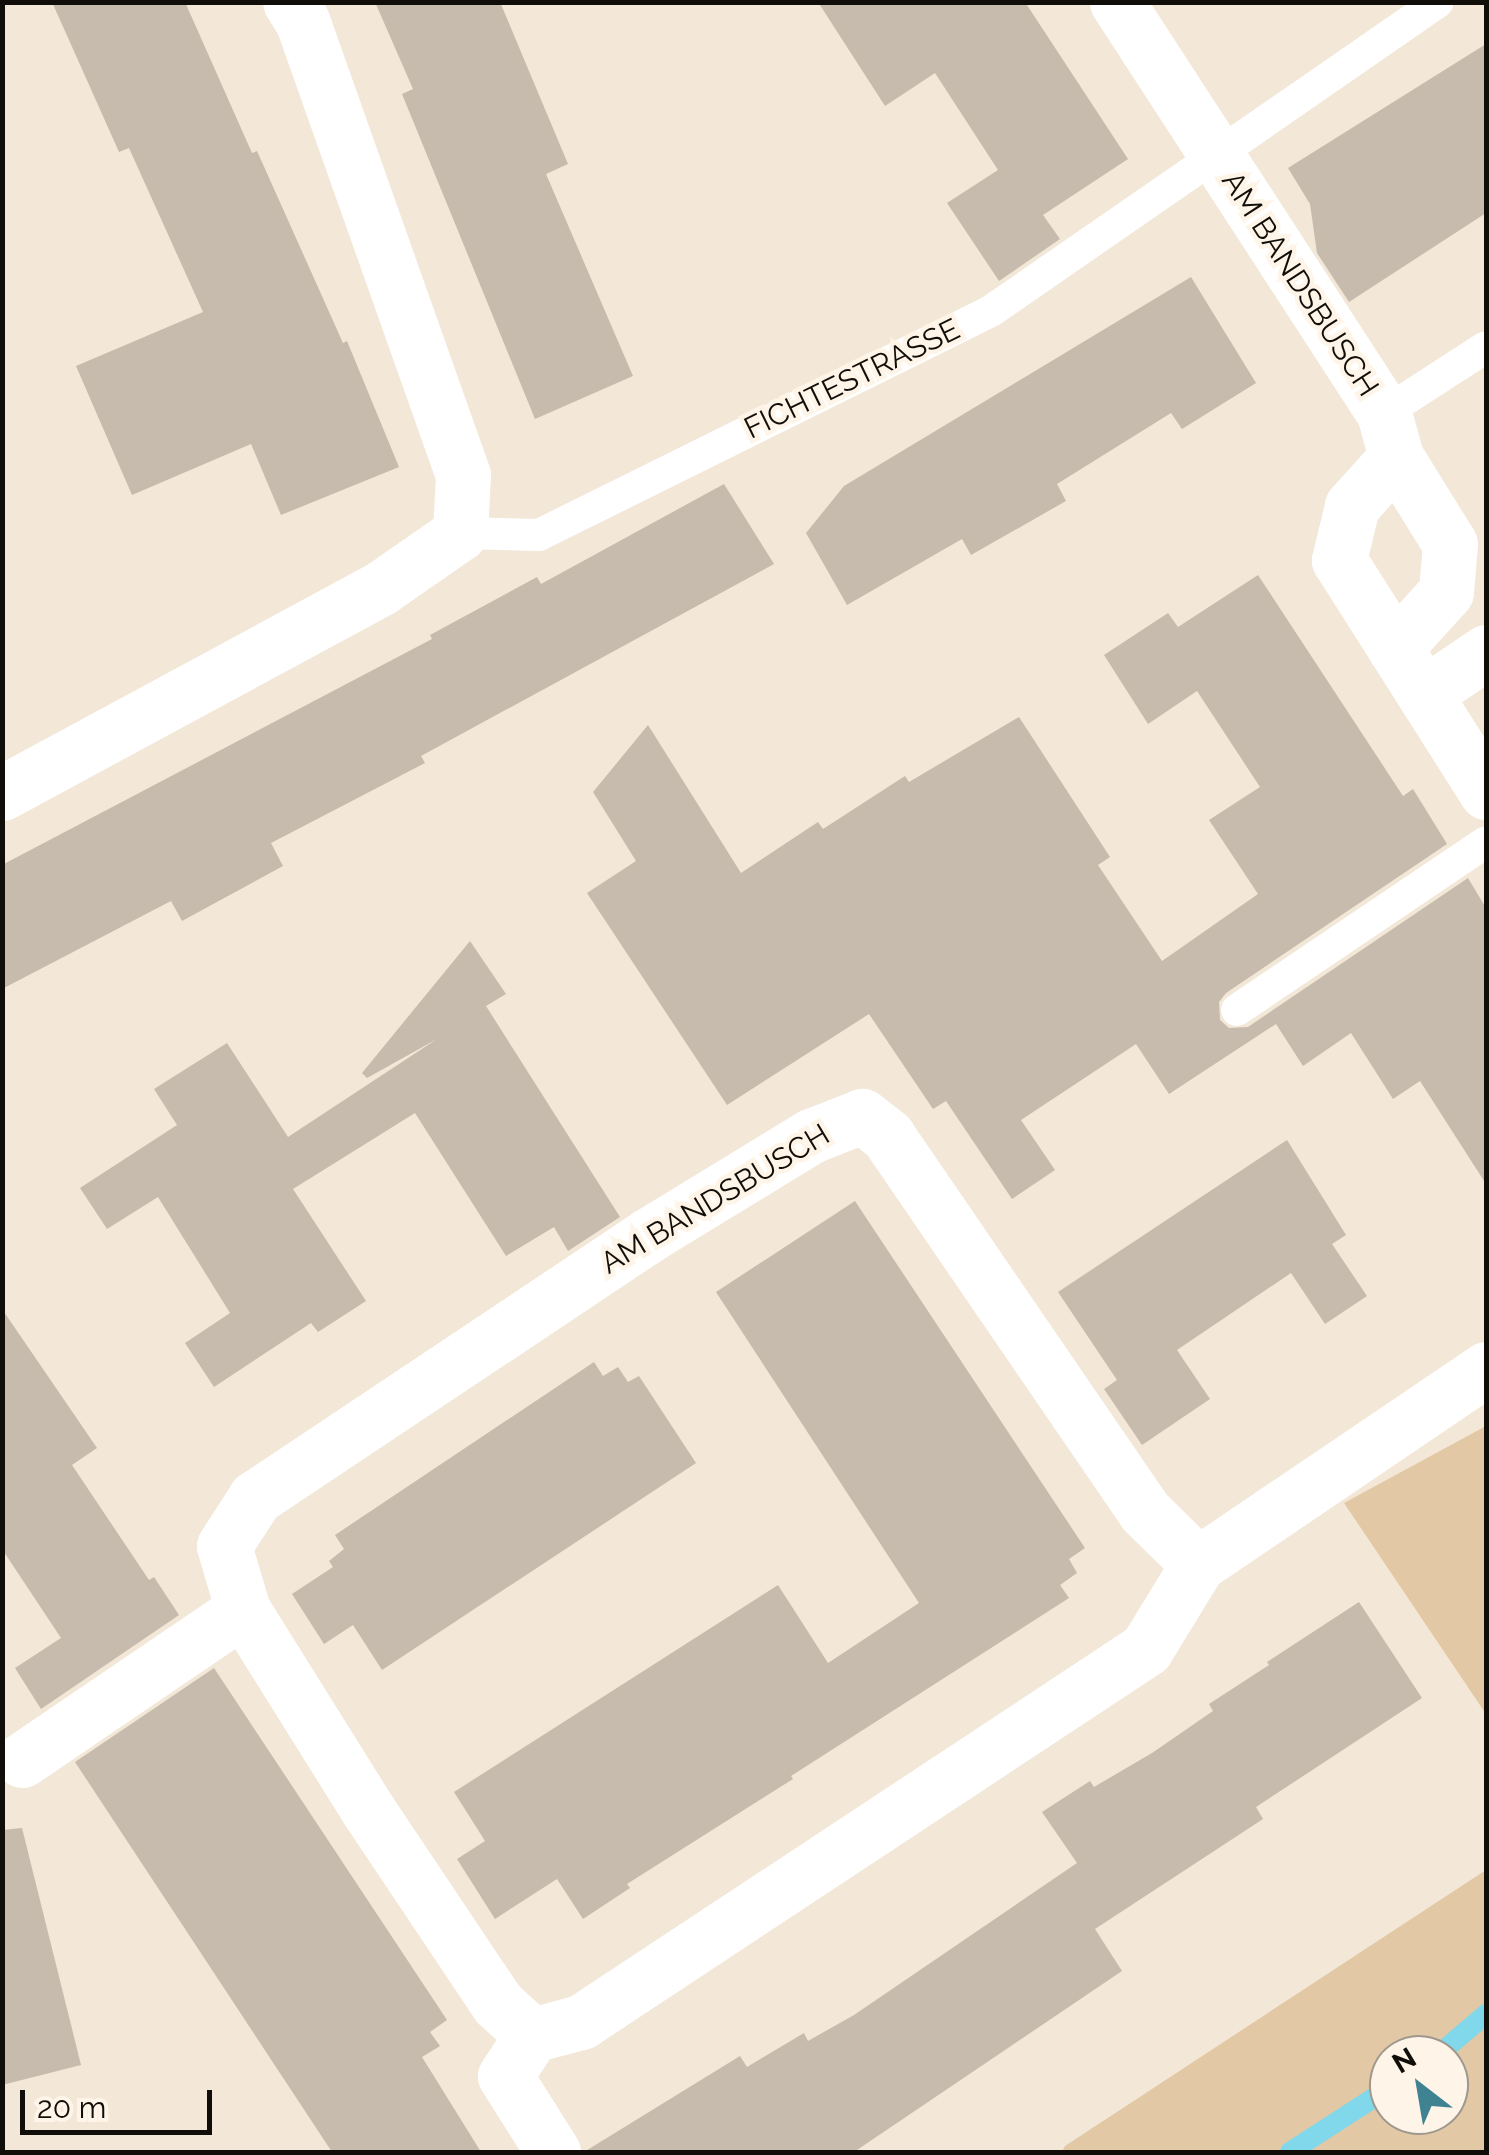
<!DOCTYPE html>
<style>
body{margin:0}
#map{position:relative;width:1489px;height:2155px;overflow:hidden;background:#f3e7d7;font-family:Raleway,sans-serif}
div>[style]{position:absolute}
.green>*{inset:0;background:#e2c8a5}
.stream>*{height:20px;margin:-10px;padding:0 10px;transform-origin:10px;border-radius:10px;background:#81d8eb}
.building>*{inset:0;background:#c6bbac}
.lane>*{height:32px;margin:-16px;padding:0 16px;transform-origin:16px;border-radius:16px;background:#fff}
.street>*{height:55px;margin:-27.5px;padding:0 27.5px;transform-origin:27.5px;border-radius:27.5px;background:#fff}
span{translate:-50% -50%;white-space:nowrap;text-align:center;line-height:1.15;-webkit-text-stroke:9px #fef5e8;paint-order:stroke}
.street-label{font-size:30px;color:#110d08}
.frame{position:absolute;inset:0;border:5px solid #110d08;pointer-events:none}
.north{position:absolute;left:1369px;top:2035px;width:100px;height:100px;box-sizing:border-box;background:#fef5e8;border:2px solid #9f988e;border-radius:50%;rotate:329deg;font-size:28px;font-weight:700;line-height:40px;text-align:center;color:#110d08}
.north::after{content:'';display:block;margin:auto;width:35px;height:45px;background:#3f8392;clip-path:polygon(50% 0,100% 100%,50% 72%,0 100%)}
.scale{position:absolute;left:20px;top:2090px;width:192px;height:45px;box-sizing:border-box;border:5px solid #110d08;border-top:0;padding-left:12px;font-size:30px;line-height:35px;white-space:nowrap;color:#110d08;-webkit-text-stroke:8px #fef5e8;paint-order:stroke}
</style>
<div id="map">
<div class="green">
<i style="clip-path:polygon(1486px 1426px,1486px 1714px,1344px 1503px)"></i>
<i style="clip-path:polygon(evenodd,1486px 1870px,1486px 2152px,1062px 2152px,1065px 2146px,1486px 1870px,1389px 2055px,1449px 2055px,1449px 2115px,1389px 2115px,1389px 2055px)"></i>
</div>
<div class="stream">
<i style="left:1438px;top:2055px;width:63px;rotate:-40.5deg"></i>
<i style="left:1290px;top:2152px;width:118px;rotate:-32.9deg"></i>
</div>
<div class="building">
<i style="clip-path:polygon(52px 2px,185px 2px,252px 153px,257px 151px,343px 343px,347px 341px,399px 467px,281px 515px,251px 444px,132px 495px,76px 366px,203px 312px,129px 148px,119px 152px)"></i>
<i style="clip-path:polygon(375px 2px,500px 2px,568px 164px,546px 174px,633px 376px,535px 419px,402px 94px,413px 89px)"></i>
<i style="clip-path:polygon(818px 2px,1025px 2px,1128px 159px,1043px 215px,1060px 239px,999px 281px,947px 203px,998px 170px,935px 73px,885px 106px)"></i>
<i style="clip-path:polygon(1486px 44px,1486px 213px,1349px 302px,1317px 253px,1310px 204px,1288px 168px)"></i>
<i style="clip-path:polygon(1191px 277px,1256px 383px,1182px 429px,1171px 413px,1057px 484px,1066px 501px,971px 555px,962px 539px,847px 605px,806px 533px,844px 486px)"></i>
<i style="clip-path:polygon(724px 484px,774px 564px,421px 756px,425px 763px,271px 843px,283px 866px,182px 921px,171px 901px,2px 989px,2px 865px,432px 639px,430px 635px,537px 577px,541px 584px)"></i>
<i style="clip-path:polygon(1258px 575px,1403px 796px,1413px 789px,1447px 844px,1226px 993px,1219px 1002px,1220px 1020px,1229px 1028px,1248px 1027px,1468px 878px,1486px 908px,1486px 1184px,1420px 1081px,1393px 1099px,1351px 1033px,1303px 1066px,1276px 1024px,1169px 1094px,1136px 1044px,1021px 1120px,1055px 1170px,1012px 1199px,946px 1101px,933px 1109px,869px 1014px,727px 1105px,587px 893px,636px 861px,593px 792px,648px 725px,741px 873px,818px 822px,823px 829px,905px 776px,909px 782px,1019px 717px,1110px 857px,1098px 865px,1162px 961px,1258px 894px,1209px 820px,1260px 787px,1197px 691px,1148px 724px,1104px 655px,1168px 613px,1178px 627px)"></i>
<i style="clip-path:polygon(470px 941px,506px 994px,486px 1006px,620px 1217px,568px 1251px,554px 1227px,506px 1256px,415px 1113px,293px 1189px,366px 1301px,318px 1332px,311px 1323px,214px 1387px,185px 1343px,230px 1313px,158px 1197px,107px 1229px,80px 1188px,177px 1125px,154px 1089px,227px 1043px,288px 1137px,437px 1039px,367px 1078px,362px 1073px)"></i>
<i style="clip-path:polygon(1287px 1140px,1346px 1235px,1332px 1244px,1367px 1296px,1325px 1324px,1291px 1273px,1177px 1350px,1210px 1399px,1142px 1445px,1104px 1389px,1117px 1380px,1058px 1292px)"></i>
<i style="clip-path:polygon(855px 1201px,1085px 1548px,1069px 1559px,1077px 1573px,1060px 1585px,1069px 1598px,791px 1776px,793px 1779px,627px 1884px,630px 1888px,583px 1919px,557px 1879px,495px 1919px,457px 1859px,485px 1841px,454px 1792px,778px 1585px,828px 1663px,919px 1603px,716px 1292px)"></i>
<i style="clip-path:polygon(2px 1309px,97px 1448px,72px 1465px,149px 1580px,154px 1577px,179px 1615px,41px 1709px,15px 1668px,61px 1638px,2px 1549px)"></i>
<i style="clip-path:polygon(594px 1362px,603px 1376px,618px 1367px,628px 1382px,639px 1376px,696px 1463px,382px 1670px,353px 1625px,324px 1644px,292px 1594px,333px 1567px,329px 1561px,344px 1549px,335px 1535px)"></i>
<i style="clip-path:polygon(1359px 1602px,1422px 1698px,1256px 1807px,1263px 1819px,1095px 1929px,1122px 1971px,854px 2152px,584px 2152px,740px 2056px,747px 2067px,804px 2033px,808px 2041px,854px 2015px,1077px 1863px,1042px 1812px,1090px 1781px,1094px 1787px,1152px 1753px,1213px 1711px,1209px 1704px,1269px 1665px,1267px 1662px)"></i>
<i style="clip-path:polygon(214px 1668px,447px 2020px,430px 2032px,440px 2046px,422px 2057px,481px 2152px,332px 2152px,75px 1762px)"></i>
<i style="clip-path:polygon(22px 1828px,81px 2065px,2px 2085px,2px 1830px)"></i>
</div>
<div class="lane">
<i style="left:1384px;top:413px;width:121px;rotate:-32.9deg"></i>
<i style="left:460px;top:533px;width:79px;rotate:1.5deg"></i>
<i style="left:539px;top:535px;width:504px;rotate:-26.36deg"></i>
<i style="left:991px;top:311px;width:543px;rotate:-34.66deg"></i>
<i style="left:1237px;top:1010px;width:300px;rotate:-34deg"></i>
</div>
<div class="street">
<i style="left:1117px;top:2px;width:490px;rotate:57deg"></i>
<i style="left:1384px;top:413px;width:46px;rotate:74.7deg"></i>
<i style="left:1396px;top:457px;width:102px;rotate:58.2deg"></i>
<i style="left:1450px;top:544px;width:48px;rotate:94.8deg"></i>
<i style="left:1446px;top:592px;width:76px;rotate:132.3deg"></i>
<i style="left:1396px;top:457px;width:66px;rotate:131.9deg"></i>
<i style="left:1352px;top:506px;width:56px;rotate:103.5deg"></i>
<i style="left:1339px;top:560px;width:275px;rotate:57.6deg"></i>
<i style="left:1424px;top:694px;width:75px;rotate:-34.1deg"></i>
<i style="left:2px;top:793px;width:431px;rotate:-28.4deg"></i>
<i style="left:381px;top:588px;width:96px;rotate:-34.8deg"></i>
<i style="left:460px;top:533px;width:58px;rotate:-87deg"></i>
<i style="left:463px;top:475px;width:482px;rotate:-109.5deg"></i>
<i style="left:302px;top:21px;width:22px;rotate:-122deg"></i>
<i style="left:1198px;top:1564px;width:74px;rotate:-135.5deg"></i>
<i style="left:1145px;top:1512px;width:455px;rotate:-124.4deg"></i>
<i style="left:888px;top:1136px;width:33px;rotate:-142deg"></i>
<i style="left:862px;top:1116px;width:55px;rotate:158.6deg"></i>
<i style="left:811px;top:1136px;width:190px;rotate:148.6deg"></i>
<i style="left:649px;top:1235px;width:474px;rotate:146.3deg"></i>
<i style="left:255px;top:1498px;width:57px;rotate:122.9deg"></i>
<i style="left:224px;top:1546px;width:67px;rotate:73.5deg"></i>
<i style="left:243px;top:1610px;width:239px;rotate:58deg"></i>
<i style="left:370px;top:1813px;width:230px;rotate:56.2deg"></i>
<i style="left:498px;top:2004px;width:46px;rotate:42.4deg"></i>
<i style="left:532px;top:2035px;width:51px;rotate:-14.9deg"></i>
<i style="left:581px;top:2022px;width:677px;rotate:-33.43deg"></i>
<i style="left:1146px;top:1649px;width:100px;rotate:-58.5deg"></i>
<i style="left:1198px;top:1564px;width:348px;rotate:-34.1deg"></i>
<i style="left:22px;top:1760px;width:267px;rotate:-34.2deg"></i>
<i style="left:532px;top:2035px;width:49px;rotate:123.4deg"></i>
<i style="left:505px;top:2076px;width:90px;rotate:57.7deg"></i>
</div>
<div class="street-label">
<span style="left:1300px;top:284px;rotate:57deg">AM BANDSBUSCH</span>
<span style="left:852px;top:379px;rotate:-26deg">FICHTESTRASSE</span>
<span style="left:715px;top:1199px;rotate:-31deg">AM BANDSBUSCH</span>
</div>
<div class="frame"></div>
<div class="north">N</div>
<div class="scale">20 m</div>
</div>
